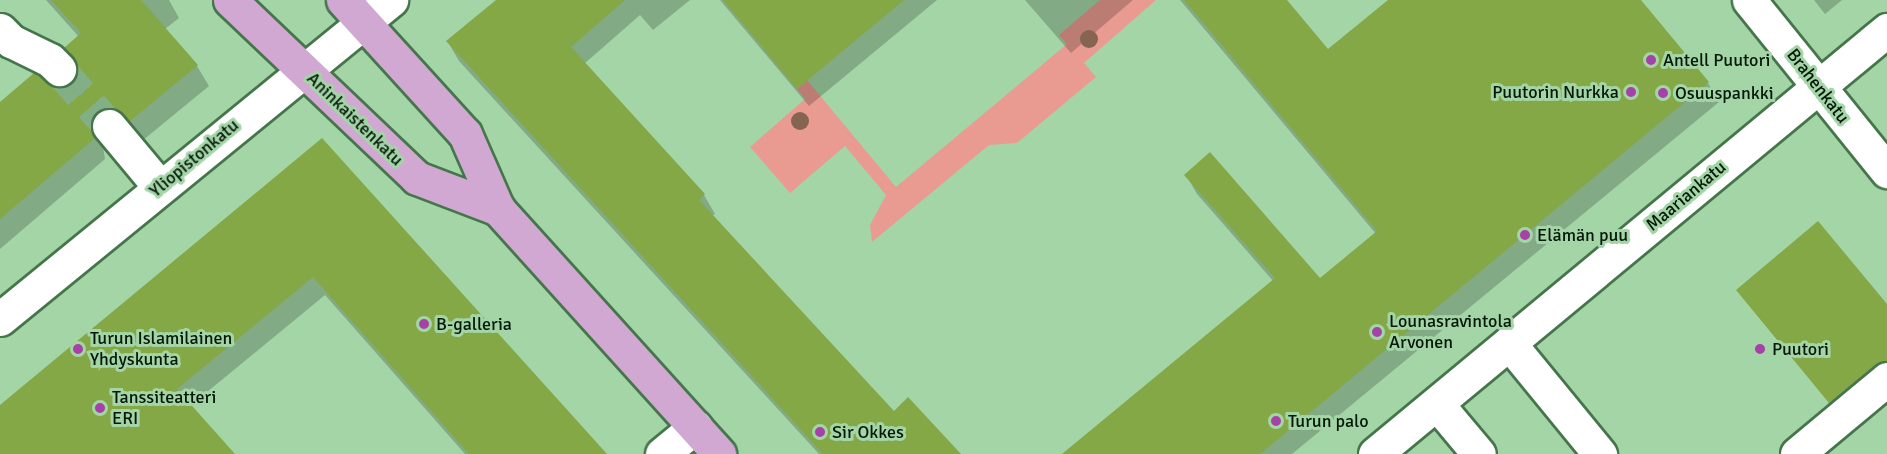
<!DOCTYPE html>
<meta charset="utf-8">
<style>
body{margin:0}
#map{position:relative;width:1887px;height:454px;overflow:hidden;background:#a3d5a7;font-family:Signika,sans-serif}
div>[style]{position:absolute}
.green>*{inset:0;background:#ea9b91}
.shadow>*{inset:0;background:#0003}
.building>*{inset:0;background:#83a845}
.minor-tunnel>*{height:33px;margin-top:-16.5px;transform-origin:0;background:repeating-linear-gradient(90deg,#83af87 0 33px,transparent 0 49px)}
.roads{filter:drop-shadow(2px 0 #46754b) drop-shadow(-2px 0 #46754b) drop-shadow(0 2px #46754b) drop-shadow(0 -2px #46754b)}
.minor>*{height:33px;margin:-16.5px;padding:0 16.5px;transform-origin:16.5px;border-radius:16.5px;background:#fff}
.major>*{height:33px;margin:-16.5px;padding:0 16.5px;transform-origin:16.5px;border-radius:16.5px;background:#d1a8d2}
.trees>*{width:18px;height:18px;margin:-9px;border-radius:50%;background:#856552}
.dots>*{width:16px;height:16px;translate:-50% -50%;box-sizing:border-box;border:3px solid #a3d5a7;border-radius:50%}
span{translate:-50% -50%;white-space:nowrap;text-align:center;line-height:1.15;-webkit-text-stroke:6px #a3d5a7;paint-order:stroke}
.poi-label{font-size:18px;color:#051808}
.left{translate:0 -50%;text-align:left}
.right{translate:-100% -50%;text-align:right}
.street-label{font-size:18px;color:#051808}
</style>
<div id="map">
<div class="green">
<i style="clip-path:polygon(1100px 0,1156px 0,1084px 63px,1096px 77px,1017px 143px,989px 145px,872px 242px,870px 225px,886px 195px,845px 146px,790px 193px,750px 147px,805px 99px,797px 89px,807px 80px,896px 187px,1067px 44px,1059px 35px)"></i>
</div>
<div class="shadow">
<i style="clip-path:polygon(46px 0,169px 0,179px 18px,165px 29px,197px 66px,209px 86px,142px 141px,102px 141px,105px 159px,0 249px,0 104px,73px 84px,78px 68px,66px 48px,79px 37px)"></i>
<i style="clip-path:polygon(498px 0,690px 0,653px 30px,640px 15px,584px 64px,704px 195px,715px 214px,712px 216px,894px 413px,959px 454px,819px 454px,459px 61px,448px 42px)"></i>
<i style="clip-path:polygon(720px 0,937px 0,809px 106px)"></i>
<i style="clip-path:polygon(1025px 0,1133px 0,1071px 53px)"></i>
<i style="clip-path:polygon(1180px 0,1285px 0,1328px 51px,1413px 0,1638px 0,1708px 83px,1719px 102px,1292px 454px,1064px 454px,1274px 282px,1197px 194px,1186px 175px,1320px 280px,1376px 234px)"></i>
<i style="clip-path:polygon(1814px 0,1842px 0,1825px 14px)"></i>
<i style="clip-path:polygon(322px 140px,604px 454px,465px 454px,325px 295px,190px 406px,232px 454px,0 454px,0 408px)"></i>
<i style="clip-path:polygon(1738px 290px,1887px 306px,1887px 371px,1835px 410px)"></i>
</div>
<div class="building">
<i style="clip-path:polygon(51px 0,141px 0,198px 65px,130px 121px,115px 108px,98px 111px,91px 120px,95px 138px,0 219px,0 102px,34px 73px,55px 87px,72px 83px,77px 73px,77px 64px,64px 48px,81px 33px)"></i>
<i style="clip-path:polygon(496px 0,625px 0,571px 47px,705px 194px,699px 200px,894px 411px,908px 397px,961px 454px,823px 454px,446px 41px)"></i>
<i style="clip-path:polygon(723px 0,904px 0,797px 89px)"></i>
<i style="clip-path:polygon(1184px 0,1287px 0,1328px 49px,1388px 0,1641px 0,1709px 82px,1260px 454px,1062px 454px,1275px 278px,1184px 175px,1210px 152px,1320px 278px,1377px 231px)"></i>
<i style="clip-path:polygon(322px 138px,607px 454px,469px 454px,313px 277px,177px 389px,235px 454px,0 454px,0 405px)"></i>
<i style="clip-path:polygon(1818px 221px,1887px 304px,1887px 361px,1875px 365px,1829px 403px,1736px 290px)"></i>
</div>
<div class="minor-tunnel">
<i style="left:59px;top:69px;width:76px;rotate:48.7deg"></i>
</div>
<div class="roads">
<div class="minor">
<i style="left:1749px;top:0;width:220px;rotate:51.1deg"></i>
<i style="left:0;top:30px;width:16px;rotate:45deg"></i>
<i style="left:11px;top:41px;width:43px;rotate:26deg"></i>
<i style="left:50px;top:60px;width:13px;rotate:45deg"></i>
<i style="left:109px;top:126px;width:78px;rotate:50.2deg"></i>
<i style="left:0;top:319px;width:505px;rotate:-39.21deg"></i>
<i style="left:1509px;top:343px;width:144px;rotate:50.7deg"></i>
<i style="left:1437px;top:404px;width:65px;rotate:50deg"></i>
<i style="left:662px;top:454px;width:43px;rotate:-39.3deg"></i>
<i style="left:1375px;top:454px;width:665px;rotate:-39.63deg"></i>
<i style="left:1797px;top:454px;width:117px;rotate:-39.8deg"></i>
</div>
<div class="major">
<i style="left:230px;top:0;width:258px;rotate:43.6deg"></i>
<i style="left:417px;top:178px;width:87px;rotate:20.9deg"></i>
<i style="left:343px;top:0;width:181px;rotate:47.7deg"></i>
<i style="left:465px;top:134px;width:82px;rotate:66.3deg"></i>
<i style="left:498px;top:209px;width:330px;rotate:47.9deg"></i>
</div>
</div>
<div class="trees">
<i style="left:1089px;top:39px"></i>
<i style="left:800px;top:121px"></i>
</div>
<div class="dots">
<i style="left:1651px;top:60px;background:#a541a7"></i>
<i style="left:1631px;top:92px;background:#a541a7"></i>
<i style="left:1663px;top:93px;background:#a541a7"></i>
<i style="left:1525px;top:235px;background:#a541a7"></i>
<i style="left:424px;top:324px;background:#a541a7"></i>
<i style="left:1377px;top:332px;background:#a541a7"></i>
<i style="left:78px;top:349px;background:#a541a7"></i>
<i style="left:1760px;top:349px;background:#a541a7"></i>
<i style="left:100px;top:408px;background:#a541a7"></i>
<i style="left:1276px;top:421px;background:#a541a7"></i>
<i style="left:820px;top:432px;background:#a541a7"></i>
</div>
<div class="poi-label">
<span class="left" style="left:1663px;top:60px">Antell Puutori</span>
<span class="right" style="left:1619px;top:92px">Puutorin Nurkka</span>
<span class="left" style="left:1675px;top:93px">Osuuspankki</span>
<span class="left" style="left:1537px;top:235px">Elämän puu</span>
<span class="left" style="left:1389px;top:332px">Lounasravintola<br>Arvonen</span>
<span class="left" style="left:436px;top:324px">B-galleria</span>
<span class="left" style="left:90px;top:349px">Turun Islamilainen<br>Yhdyskunta</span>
<span class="left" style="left:1772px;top:349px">Puutori</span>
<span class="left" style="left:112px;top:408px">Tanssiteatteri<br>ERI</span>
<span class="left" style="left:1288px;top:421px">Turun palo</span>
<span class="left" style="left:832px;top:432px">Sir Okkes</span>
</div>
<div class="street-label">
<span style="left:1818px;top:86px;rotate:52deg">Brahenkatu</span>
<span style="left:355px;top:119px;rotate:44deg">Aninkaistenkatu</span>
<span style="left:194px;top:158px;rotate:-40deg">Yliopistonkatu</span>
<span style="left:1686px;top:196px;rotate:-40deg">Maariankatu</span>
</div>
</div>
